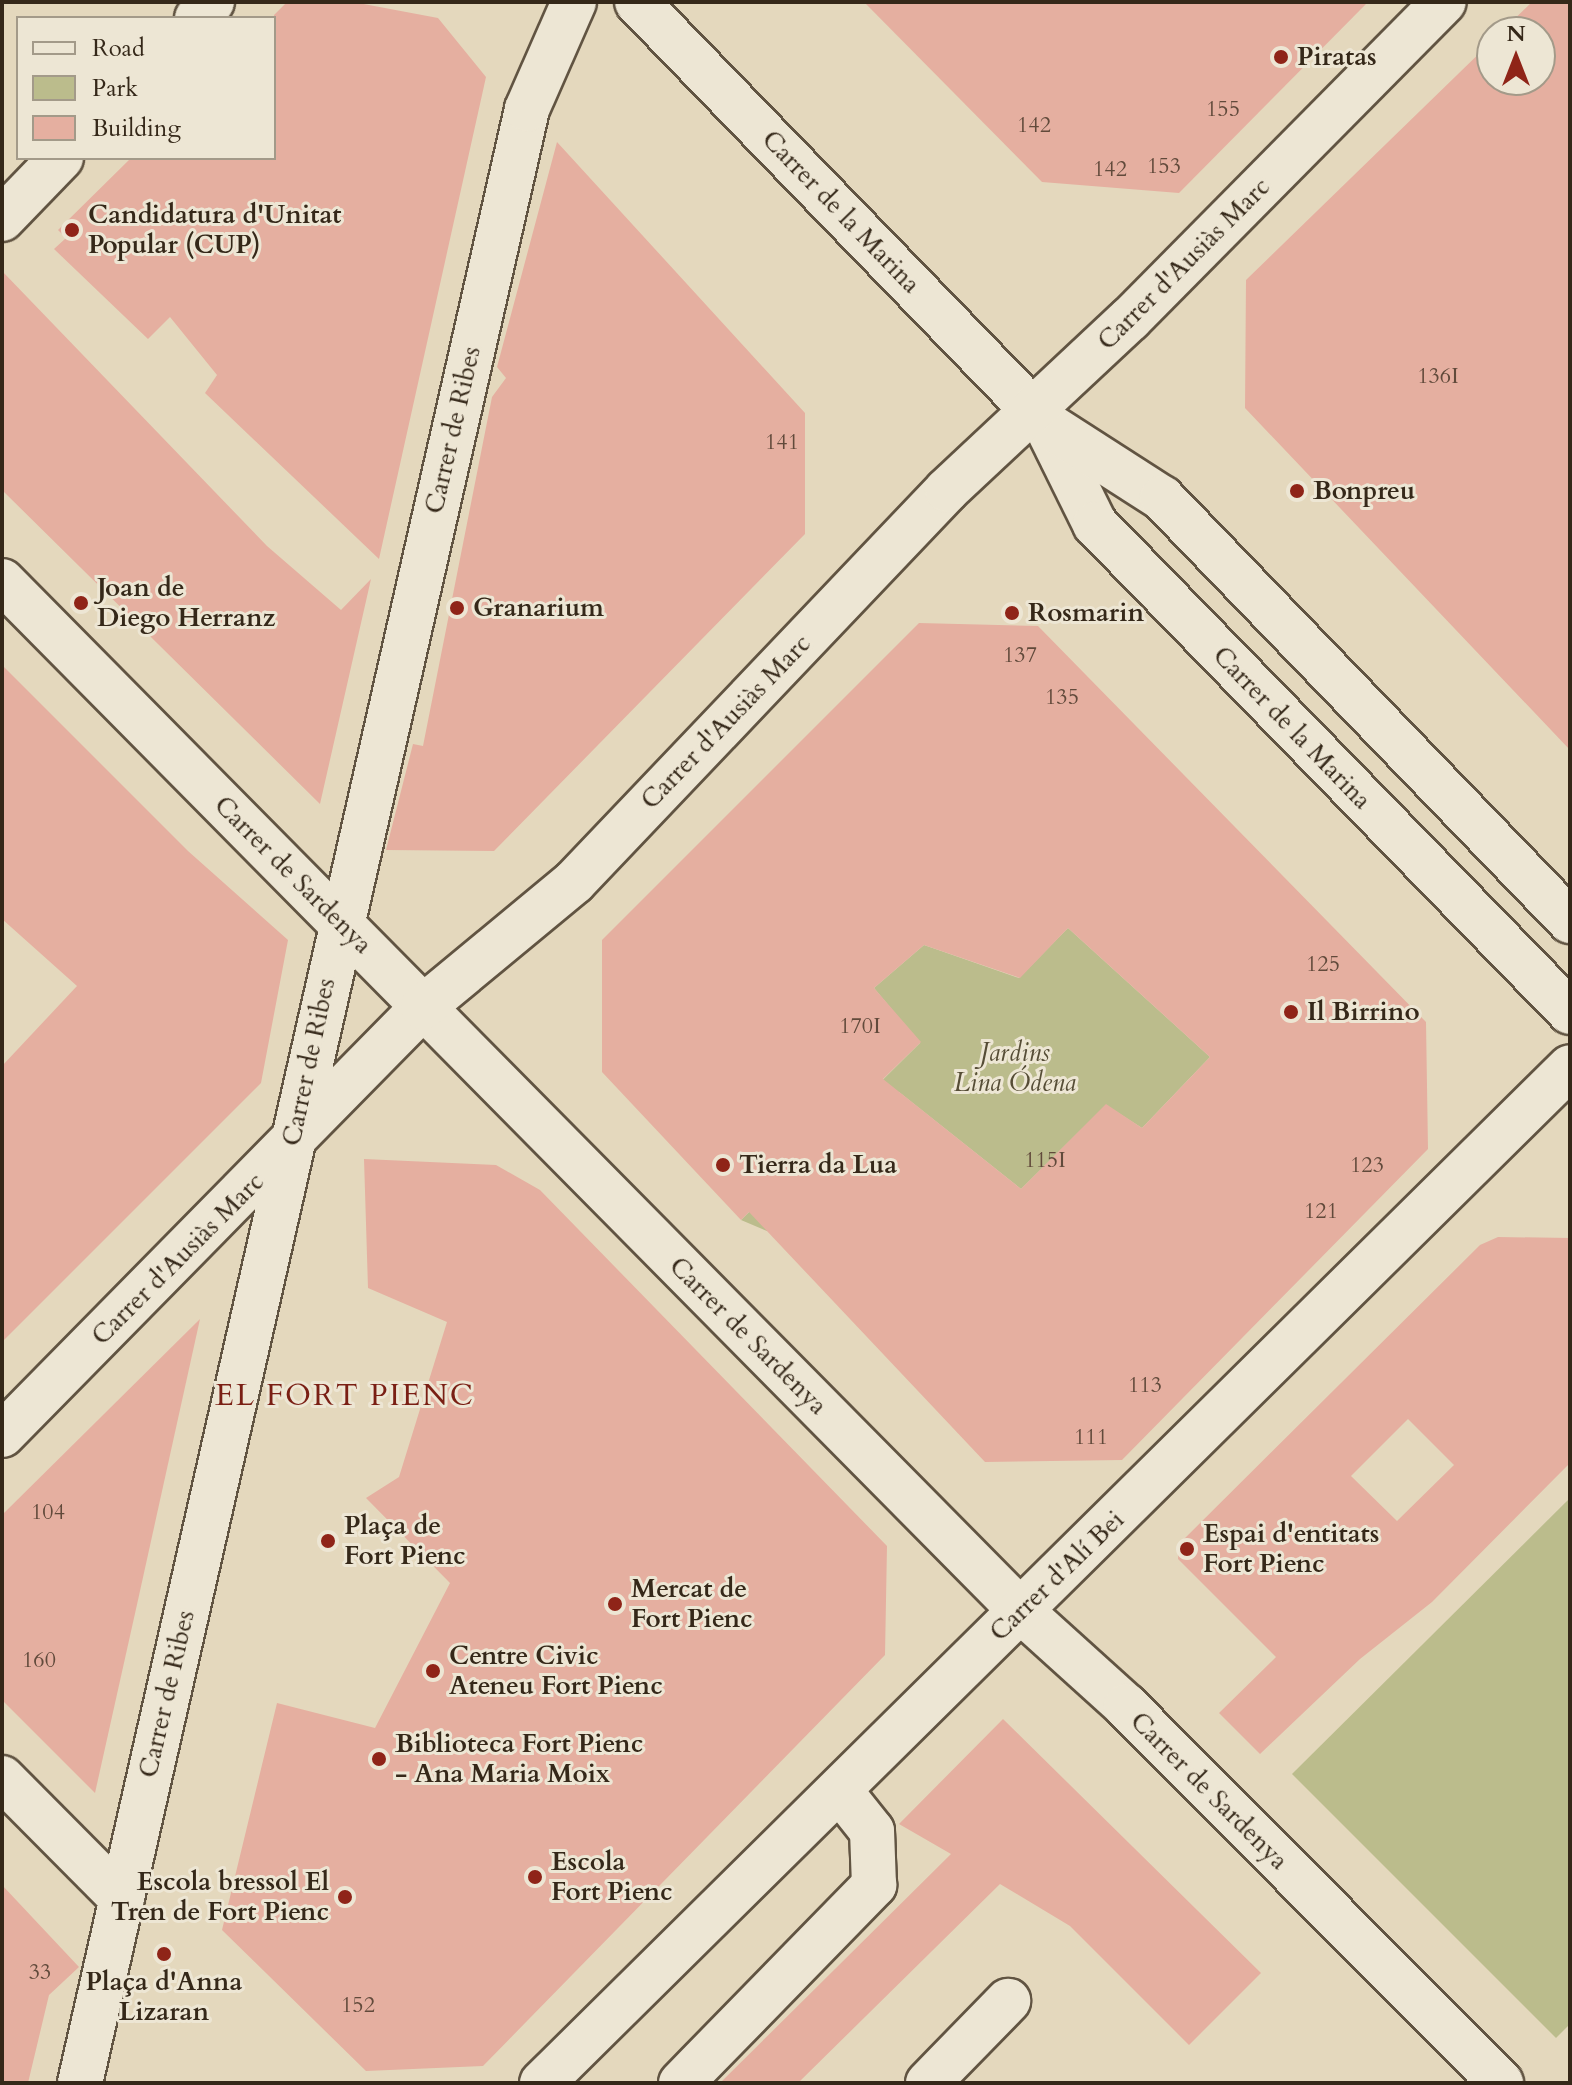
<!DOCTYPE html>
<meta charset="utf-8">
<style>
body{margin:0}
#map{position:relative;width:1572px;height:2085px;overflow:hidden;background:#e4d8bd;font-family:Cardo,serif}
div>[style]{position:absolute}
.green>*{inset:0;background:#bbbc8c}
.building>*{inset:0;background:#e5afa0}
.roads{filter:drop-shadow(2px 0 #615442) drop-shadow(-2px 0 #615442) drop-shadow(0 2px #615442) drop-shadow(0 -2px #615442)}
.minor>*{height:44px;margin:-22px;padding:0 22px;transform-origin:22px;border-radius:22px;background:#ede6d4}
.dots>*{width:22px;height:22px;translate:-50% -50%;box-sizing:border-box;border:4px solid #ede6d4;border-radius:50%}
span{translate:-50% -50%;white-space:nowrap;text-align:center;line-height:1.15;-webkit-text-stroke:6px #ede6d4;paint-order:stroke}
.number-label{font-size:22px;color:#614a3b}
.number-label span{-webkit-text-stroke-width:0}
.poi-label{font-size:26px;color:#352819;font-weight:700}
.left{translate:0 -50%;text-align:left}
.right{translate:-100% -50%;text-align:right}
.street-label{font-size:26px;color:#352819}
.park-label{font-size:26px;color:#564d36;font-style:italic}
.quarter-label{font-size:30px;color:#7a1f14;letter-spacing:2px}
.frame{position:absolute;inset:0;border:4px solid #352819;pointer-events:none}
.legend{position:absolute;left:16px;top:16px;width:260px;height:144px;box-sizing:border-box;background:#ede6d4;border:2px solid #a39a89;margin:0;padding:10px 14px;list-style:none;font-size:24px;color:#352819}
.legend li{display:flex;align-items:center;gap:16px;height:40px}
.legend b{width:40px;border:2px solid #a39a89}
.north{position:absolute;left:1476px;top:16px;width:80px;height:80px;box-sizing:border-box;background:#ede6d4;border:2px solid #a39a89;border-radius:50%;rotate:0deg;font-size:22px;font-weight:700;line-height:32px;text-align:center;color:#352819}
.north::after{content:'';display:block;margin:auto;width:28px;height:36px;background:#8f2418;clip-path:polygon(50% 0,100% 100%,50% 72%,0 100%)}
</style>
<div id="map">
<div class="green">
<i style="clip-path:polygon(1068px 928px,1210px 1057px,1142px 1128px,1106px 1105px,1021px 1189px,899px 1092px,767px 1231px,741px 1220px,920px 1043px,874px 988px,924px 945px,1019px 978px)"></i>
<i style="clip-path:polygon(1570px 1498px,1570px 2024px,1556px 2038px,1292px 1774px)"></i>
</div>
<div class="building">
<i style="clip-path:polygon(287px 2px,353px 2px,438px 18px,486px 77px,379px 559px,205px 393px,217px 375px,170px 317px,148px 339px,54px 249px,66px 238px,58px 230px,131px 158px,274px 158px,274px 15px)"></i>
<i style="clip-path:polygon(864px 2px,1368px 2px,1179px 193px,1042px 182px)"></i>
<i style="clip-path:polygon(1532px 2px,1570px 2px,1570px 750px,1245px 408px,1246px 280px,1492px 41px,1492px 80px,1540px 80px,1540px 32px,1501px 32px)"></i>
<i style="clip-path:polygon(557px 142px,805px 413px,805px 534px,494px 851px,386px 850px,413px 744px,423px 746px,492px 397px,506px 378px,497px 367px)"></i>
<i style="clip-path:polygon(2px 271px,267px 546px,341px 610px,371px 579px,320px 804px,2px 490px)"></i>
<i style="clip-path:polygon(evenodd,919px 623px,1038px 626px,1426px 1022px,1428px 1149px,1122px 1460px,985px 1462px,749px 1212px,741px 1220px,602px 1072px,602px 940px,919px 623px,1068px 928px,1210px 1057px,1142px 1128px,1106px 1104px,1021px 1189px,883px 1079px,921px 1042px,874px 988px,924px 945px,1020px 978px,1068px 928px)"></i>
<i style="clip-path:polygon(2px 665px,188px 851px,288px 940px,261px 1083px,2px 1342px,2px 1066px,77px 986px,2px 919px)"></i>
<i style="clip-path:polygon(364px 1159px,496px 1165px,540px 1190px,887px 1546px,885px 1655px,483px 2066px,366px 2071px,222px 1930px,277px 1703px,375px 1728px,450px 1583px,366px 1498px,399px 1477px,447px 1322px,368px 1288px)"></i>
<i style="clip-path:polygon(evenodd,1498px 1237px,1570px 1238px,1570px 1463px,1432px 1602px,1360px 1659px,1260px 1754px,1219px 1713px,1276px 1657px,1178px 1559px,1179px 1544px,1480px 1245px,1498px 1237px,1408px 1419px,1454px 1465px,1397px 1521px,1351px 1476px,1408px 1419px)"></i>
<i style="clip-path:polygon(200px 1319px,138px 1600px,95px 1793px,2px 1700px,2px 1515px)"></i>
<i style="clip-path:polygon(1003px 1719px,1261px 1973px,1189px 2045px,1070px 1926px,1000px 1884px,798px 2083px,720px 2083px,951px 1854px,899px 1824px)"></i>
<i style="clip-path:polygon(2px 1885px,79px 1967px,49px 1995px,28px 2083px,2px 2083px)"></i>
</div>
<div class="roads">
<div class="minor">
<i style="left:637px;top:2px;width:586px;rotate:45.9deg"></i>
<i style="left:1045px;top:423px;width:113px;rotate:63.7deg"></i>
<i style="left:1095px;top:524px;width:681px;rotate:45.77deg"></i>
<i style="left:197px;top:18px;width:22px;rotate:-47deg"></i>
<i style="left:2px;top:219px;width:85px;rotate:-46deg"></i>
<i style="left:1045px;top:423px;width:139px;rotate:32.7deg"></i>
<i style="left:1162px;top:498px;width:588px;rotate:46.03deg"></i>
<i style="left:2px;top:581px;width:1449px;rotate:45.31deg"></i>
<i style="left:1021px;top:1611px;width:142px;rotate:42.1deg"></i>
<i style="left:1126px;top:1706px;width:532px;rotate:45.15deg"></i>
<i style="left:2px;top:1435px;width:600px;rotate:-45.47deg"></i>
<i style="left:423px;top:1007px;width:196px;rotate:-39.6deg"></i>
<i style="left:574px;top:882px;width:541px;rotate:-46.42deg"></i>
<i style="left:947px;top:490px;width:250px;rotate:-43.1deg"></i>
<i style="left:1130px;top:319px;width:446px;rotate:-45.3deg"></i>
<i style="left:2px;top:1778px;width:170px;rotate:45.2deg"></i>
<i style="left:80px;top:2083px;width:2024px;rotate:-77.24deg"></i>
<i style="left:527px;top:109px;width:117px;rotate:-66.3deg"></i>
<i style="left:542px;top:2083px;width:1445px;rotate:-44.66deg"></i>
<i style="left:681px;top:2083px;width:277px;rotate:-45.7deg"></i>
<i style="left:874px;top:1885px;width:54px;rotate:-92.1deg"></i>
<i style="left:872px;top:1831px;width:50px;rotate:-128.5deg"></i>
<i style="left:928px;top:2083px;width:115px;rotate:-45.7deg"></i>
</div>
</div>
<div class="dots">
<i style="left:1281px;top:57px;background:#8f2418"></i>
<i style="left:72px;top:230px;background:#8f2418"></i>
<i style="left:1297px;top:491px;background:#8f2418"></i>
<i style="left:81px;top:603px;background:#8f2418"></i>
<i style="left:457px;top:608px;background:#8f2418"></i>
<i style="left:1012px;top:613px;background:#8f2418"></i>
<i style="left:1291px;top:1012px;background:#8f2418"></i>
<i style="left:723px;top:1165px;background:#8f2418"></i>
<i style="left:328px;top:1541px;background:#8f2418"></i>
<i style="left:1187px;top:1549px;background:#8f2418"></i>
<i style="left:615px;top:1604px;background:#8f2418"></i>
<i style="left:433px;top:1671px;background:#8f2418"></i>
<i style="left:379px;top:1759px;background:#8f2418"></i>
<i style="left:535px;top:1877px;background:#8f2418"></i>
<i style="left:345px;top:1897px;background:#8f2418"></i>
<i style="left:164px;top:1954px;background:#8f2418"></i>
</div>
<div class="number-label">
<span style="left:1223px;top:110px">155</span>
<span style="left:1034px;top:126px">142</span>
<span style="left:1164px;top:167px">153</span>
<span style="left:1110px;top:170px">142</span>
<span style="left:1438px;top:377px">136I</span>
<span style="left:782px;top:443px">141</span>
<span style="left:1020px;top:656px">137</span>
<span style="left:1062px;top:698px">135</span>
<span style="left:1323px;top:965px">125</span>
<span style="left:860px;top:1027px">170I</span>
<span style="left:1045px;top:1161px">115I</span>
<span style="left:1367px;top:1166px">123</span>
<span style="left:1321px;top:1212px">121</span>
<span style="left:1145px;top:1386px">113</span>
<span style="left:1091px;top:1438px">111</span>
<span style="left:48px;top:1513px">104</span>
<span style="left:39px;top:1661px">160</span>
<span style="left:40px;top:1973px">33</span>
<span style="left:358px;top:2006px">152</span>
</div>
<div class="poi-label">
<span class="left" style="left:1297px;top:57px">Piratas</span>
<span class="left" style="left:88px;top:230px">Candidatura d'Unitat<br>Popular (CUP)</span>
<span class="left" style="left:1313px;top:491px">Bonpreu</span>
<span class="left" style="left:97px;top:603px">Joan de<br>Diego Herranz</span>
<span class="left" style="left:473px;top:608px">Granarium</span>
<span class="left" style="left:1028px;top:613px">Rosmarin</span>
<span class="left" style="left:1307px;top:1012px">Il Birrino</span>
<span class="left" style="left:739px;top:1165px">Tierra da Lua</span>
<span class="left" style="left:344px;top:1541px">Plaça de<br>Fort Pienc</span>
<span class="left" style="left:1203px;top:1549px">Espai d'entitats<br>Fort Pienc</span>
<span class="left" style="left:631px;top:1604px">Mercat de<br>Fort Pienc</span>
<span class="left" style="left:449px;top:1671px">Centre Civic<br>Ateneu Fort Pienc</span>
<span class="left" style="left:395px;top:1759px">Biblioteca Fort Pienc<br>- Ana Maria Moix</span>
<span class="left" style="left:551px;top:1877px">Escola<br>Fort Pienc</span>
<span class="right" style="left:329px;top:1897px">Escola bressol El<br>Tren de Fort Pienc</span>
<span style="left:164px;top:1997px">Plaça d'Anna<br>Lizaran</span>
</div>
<div class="street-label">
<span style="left:841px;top:212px;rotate:46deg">Carrer de la Marina</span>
<span style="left:1184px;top:264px;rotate:-45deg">Carrer d'Ausiàs Marc</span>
<span style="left:453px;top:430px;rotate:-77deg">Carrer de Ribes</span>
<span style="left:726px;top:722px;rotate:-46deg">Carrer d'Ausiàs Marc</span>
<span style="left:1292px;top:728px;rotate:46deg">Carrer de la Marina</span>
<span style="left:293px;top:875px;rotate:45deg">Carrer de Sardenya</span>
<span style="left:309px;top:1062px;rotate:-78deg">Carrer de Ribes</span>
<span style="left:178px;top:1259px;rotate:-45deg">Carrer d'Ausiàs Marc</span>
<span style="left:748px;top:1336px;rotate:45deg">Carrer de Sardenya</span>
<span style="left:1057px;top:1576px;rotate:-44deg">Carrer d'Alí Bei</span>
<span style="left:167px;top:1694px;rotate:-77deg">Carrer de Ribes</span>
<span style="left:1209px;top:1791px;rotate:45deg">Carrer de Sardenya</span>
</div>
<div class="park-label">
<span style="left:1015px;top:1068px">Jardins<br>Lina Ódena</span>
</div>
<div class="quarter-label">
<span style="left:345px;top:1396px">EL FORT PIENC</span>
</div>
<div class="frame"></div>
<ul class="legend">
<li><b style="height:10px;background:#ede6d4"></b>Road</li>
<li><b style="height:22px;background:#bbbc8c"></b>Park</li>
<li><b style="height:22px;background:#e5afa0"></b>Building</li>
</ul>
<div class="north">N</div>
</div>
